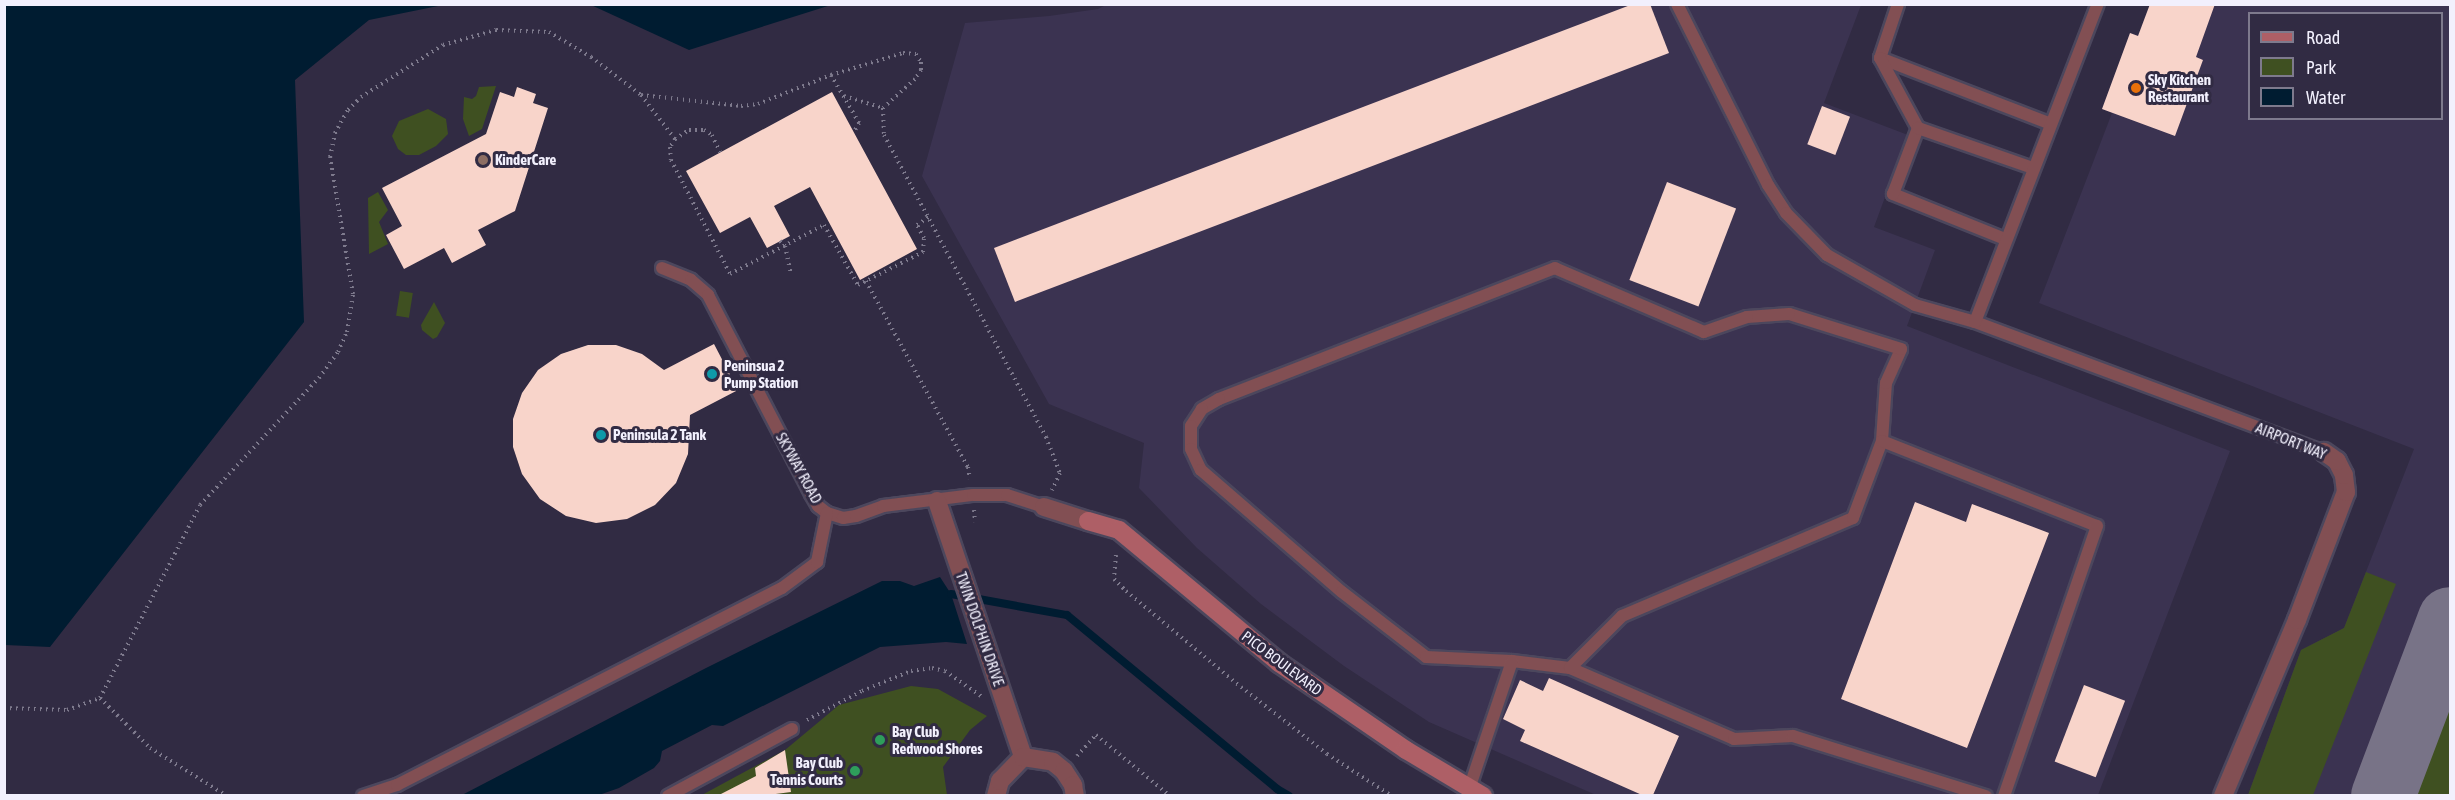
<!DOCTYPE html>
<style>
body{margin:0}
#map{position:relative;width:2455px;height:800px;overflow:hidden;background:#312b43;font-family:"Asap Condensed",sans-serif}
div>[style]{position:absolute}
.built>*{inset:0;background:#3b3351}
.green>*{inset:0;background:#3f5021;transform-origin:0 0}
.water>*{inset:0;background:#001c31}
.stream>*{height:8px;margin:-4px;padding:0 4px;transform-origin:4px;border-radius:4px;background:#001c31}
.taxiway>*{height:64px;margin:-32px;padding:0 32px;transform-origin:32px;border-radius:32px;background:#787387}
.building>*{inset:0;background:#f8d4ca;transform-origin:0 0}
.path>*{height:4px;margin-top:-2px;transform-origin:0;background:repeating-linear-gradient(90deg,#7e7a8d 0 1.5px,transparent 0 6px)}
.roads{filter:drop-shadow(2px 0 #4c475d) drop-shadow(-2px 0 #4c475d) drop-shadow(0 2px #4c475d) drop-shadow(0 -2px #4c475d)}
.lane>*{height:12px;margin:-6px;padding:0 6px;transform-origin:6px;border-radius:6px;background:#824f53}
.street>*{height:18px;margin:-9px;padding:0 9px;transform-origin:9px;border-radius:9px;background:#824f53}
.secondary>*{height:18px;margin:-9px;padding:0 9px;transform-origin:9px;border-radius:9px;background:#ae5f66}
.dots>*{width:16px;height:16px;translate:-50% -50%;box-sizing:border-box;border:3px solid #312b43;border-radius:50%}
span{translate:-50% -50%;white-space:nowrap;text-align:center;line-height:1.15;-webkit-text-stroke:6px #312b43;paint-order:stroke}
.poi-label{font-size:15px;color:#f2f0fd;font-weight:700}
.left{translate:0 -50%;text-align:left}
.right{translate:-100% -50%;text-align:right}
.street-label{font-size:15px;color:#f2f0fd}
.frame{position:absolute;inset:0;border:6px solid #f2f0fd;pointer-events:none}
.legend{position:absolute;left:2248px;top:12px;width:195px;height:108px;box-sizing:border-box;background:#312b43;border:2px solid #7e7a8d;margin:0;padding:8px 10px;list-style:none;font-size:18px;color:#f2f0fd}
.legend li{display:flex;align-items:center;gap:12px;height:30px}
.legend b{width:30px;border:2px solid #7e7a8d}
</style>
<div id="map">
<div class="built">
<i style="clip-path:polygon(1108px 4px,1861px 5px,1824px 103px,1908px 135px,1874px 227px,1935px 250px,1907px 326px,2230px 451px,2098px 795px,1596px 795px,1429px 722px,1344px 666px,1261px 604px,1197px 548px,1139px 488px,1144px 443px,1049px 404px,922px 176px,965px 23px,1049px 16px,1098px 9px)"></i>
<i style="clip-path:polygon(evenodd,2150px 5px,2450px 5px,2450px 795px,2248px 795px,2301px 650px,2344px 628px,2414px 449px,2039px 303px,2112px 113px,2102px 109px,2130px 33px,2138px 35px,2150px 5px,2250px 14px,2442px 14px,2442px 118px,2250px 118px,2250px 14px)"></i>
</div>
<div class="green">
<i style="clip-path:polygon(496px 86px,482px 129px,469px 136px,463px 119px,464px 97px,472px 99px,476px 96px,479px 87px)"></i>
<i style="clip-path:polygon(428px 109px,446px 119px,448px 134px,436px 146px,419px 155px,406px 155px,398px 149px,392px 136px,399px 121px)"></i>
<i style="clip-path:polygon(378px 192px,388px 210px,379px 222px,388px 244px,369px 254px,368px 198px)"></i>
<i style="left:400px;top:291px;width:13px;height:25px;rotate:9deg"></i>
<i style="clip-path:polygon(434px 302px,445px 323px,437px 337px,433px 339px,422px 330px,421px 325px)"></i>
<i style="clip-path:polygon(2366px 572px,2396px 584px,2313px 795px,2248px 795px,2301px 650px,2344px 628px)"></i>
<i style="clip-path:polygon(2450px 668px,2450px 795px,2400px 795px)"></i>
<i style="clip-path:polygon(911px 686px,938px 689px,987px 716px,970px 730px,943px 767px,947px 795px,700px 796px,785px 750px,839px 705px)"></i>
</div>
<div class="water">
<i style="clip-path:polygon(4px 5px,443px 5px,369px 20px,295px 80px,304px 322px,50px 647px,5px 645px)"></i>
<i style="clip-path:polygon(591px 5px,831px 5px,689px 50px)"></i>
<i style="clip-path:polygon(940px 577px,951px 594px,967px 644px,946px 642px,880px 647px,723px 726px,712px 725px,662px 751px,660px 761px,654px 768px,619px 788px,599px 795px,462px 795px,706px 668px,882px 581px,900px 581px,914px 586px)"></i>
</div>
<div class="stream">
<i style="left:951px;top:594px;width:118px;rotate:10.3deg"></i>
<i style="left:1067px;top:615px;width:273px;rotate:39.6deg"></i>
<i style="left:1277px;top:789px;width:14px;rotate:30deg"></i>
</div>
<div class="taxiway">
<i style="left:2383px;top:796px;width:189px;rotate:-69.3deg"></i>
</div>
<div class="building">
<i style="clip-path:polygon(1633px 4px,1650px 4px,1669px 53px,1015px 302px,994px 248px)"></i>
<i style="clip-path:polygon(2150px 4px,2215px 4px,2196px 57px,2203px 60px,2175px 136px,2102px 109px,2130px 33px,2138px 36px)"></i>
<i style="clip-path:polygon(517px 87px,536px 94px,533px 103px,548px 108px,515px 211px,478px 230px,486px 245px,452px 263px,444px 248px,404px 269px,386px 235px,402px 226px,382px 188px,486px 134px,500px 92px,514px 97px)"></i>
<i style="clip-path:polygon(832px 92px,917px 249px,860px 280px,810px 187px,774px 206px,790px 236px,767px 248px,750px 217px,720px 233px,686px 171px)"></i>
<i style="left:1822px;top:106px;width:30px;height:41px;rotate:21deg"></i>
<i style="left:1667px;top:182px;width:74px;height:105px;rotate:21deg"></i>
<i style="clip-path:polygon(714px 344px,738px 390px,690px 415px,688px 454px,676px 483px,655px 505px,627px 519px,596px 523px,566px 516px,540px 499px,522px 474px,513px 447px,513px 419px,522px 393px,538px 370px,561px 354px,588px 345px,616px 345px,642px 354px,664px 370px)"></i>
<i style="clip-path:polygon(1915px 502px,1966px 522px,1972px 504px,2049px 533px,1967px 748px,1841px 699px)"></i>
<i style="clip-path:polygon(1549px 678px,1679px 736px,1653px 795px,1642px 795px,1520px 741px,1525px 730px,1503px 719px,1520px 680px,1543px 691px)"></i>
<i style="left:2084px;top:685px;width:44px;height:82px;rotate:21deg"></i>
<i style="clip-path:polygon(785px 750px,791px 792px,768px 795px,719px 795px,756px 776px,755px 768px)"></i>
</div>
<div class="path">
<i style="left:831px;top:75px;width:56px;rotate:59.7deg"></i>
<i style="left:859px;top:123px;width:10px;rotate:119deg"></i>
<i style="left:641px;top:95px;width:56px;rotate:52.3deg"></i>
<i style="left:675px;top:139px;width:9px;rotate:122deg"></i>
<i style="left:670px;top:147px;width:13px;rotate:86deg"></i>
<i style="left:671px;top:160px;width:128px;rotate:62.6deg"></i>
<i style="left:730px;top:274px;width:106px;rotate:-27.5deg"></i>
<i style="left:824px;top:225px;width:69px;rotate:60.5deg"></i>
<i style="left:858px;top:285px;width:73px;rotate:-26.9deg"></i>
<i style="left:923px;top:252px;width:14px;rotate:-86deg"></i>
<i style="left:924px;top:238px;width:15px;rotate:-118deg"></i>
<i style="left:917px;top:225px;width:14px;rotate:-34deg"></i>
<i style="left:844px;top:96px;width:41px;rotate:17.1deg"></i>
<i style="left:675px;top:139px;width:17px;rotate:-33deg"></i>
<i style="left:689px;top:130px;width:15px"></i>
<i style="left:704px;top:130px;width:9px;rotate:32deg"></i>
<i style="left:712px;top:135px;width:19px;rotate:65deg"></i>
<i style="left:780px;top:241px;width:7px;rotate:45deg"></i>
<i style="left:785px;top:246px;width:29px;rotate:78deg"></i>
<i style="left:866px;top:281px;width:212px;rotate:61.3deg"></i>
<i style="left:968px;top:467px;width:12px;rotate:81deg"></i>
<i style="left:974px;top:510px;width:12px;rotate:85deg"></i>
<i style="left:1116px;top:555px;width:24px;rotate:95deg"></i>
<i style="left:1114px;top:579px;width:17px;rotate:45deg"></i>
<i style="left:1126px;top:591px;width:150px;rotate:39.9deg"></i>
<i style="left:1241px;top:687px;width:109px;rotate:37.9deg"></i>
<i style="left:1327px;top:754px;width:77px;rotate:32.9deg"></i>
<i style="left:100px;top:698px;width:71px;rotate:45deg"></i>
<i style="left:150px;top:748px;width:91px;rotate:31.9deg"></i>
<i style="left:4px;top:708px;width:63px;rotate:1.8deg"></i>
<i style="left:67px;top:710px;width:35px;rotate:-20deg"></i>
<i style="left:100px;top:698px;width:217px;rotate:-62.6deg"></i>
<i style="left:200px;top:505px;width:174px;rotate:-46.9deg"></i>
<i style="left:319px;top:378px;width:32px;rotate:-54deg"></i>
<i style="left:338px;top:352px;width:22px;rotate:-66deg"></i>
<i style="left:347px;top:332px;width:38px;rotate:-81deg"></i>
<i style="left:353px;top:294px;width:139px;rotate:-99.5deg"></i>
<i style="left:330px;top:157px;width:25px;rotate:-78deg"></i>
<i style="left:335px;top:133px;width:26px;rotate:-61deg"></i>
<i style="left:348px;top:110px;width:18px;rotate:-45deg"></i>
<i style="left:361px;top:97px;width:97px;rotate:-32.4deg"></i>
<i style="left:443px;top:45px;width:55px;rotate:-15.8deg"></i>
<i style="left:496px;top:30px;width:53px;rotate:2.2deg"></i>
<i style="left:549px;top:32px;width:49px;rotate:30.8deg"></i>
<i style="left:591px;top:57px;width:63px;rotate:37.2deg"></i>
<i style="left:641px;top:95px;width:101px;rotate:6.3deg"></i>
<i style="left:741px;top:106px;width:17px;rotate:-7deg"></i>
<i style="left:758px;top:104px;width:79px;rotate:-21.7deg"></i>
<i style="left:831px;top:75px;width:75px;rotate:-17deg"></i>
<i style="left:903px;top:53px;width:13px;rotate:4deg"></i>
<i style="left:916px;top:54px;width:9px;rotate:58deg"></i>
<i style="left:921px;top:62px;width:8px;rotate:90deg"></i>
<i style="left:921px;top:70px;width:11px;rotate:124deg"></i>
<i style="left:915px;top:79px;width:43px;rotate:137.8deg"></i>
<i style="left:883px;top:108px;width:27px;rotate:88deg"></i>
<i style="left:884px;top:135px;width:343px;rotate:61.8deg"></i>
<i style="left:1046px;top:437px;width:39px;rotate:69deg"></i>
<i style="left:1060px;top:473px;width:19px;rotate:115deg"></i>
<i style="left:807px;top:720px;width:62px;rotate:-27.8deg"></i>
<i style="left:862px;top:691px;width:53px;rotate:-22.2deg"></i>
<i style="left:911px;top:671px;width:21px;rotate:-8deg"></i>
<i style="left:932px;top:668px;width:13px;rotate:13deg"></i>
<i style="left:945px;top:671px;width:44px;rotate:34.8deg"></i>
<i style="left:1077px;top:756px;width:28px;rotate:-48deg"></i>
<i style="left:1096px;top:735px;width:96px;rotate:39.5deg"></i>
</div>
<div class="roads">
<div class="lane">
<i style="left:1677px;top:4px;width:203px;rotate:63.3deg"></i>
<i style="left:1768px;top:185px;width:33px;rotate:57deg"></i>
<i style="left:1786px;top:213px;width:59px;rotate:45.7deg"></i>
<i style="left:1827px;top:255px;width:101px;rotate:29.6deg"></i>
<i style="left:1915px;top:305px;width:62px;rotate:15.8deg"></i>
<i style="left:1975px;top:322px;width:372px;rotate:20.4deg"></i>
<i style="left:1898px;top:4px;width:57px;rotate:108.4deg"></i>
<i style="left:1880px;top:58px;width:183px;rotate:21.1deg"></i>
<i style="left:1880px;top:58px;width:80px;rotate:61.5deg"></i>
<i style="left:2005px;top:239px;width:121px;rotate:-158.1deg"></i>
<i style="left:1893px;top:194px;width:71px;rotate:-69.3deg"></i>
<i style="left:1918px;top:128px;width:122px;rotate:19.2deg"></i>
<i style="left:662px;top:268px;width:31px;rotate:22deg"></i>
<i style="left:691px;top:280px;width:23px;rotate:41deg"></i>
<i style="left:708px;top:295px;width:224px;rotate:62.6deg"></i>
<i style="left:811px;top:494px;width:14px;rotate:60deg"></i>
<i style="left:818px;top:506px;width:11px;rotate:38deg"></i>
<i style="left:827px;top:513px;width:17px;rotate:17deg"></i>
<i style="left:843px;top:518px;width:13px;rotate:-9deg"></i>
<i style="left:856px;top:516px;width:29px;rotate:-20deg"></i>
<i style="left:883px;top:506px;width:91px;rotate:-7deg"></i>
<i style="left:973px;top:495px;width:34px"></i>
<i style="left:1007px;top:495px;width:39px;rotate:18deg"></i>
<i style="left:1975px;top:322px;width:341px;rotate:-68.9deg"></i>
<i style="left:1882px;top:441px;width:58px;rotate:-86.1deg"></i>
<i style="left:1886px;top:383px;width:37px;rotate:-66deg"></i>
<i style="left:1901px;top:349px;width:117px;rotate:-162.6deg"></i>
<i style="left:1789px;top:314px;width:42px;rotate:175.9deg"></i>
<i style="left:1747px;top:317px;width:46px;rotate:160.8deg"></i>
<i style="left:1704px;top:332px;width:162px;rotate:-156.8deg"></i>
<i style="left:1555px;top:268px;width:361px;rotate:158.7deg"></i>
<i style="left:1219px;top:399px;width:20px;rotate:150deg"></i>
<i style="left:1202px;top:409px;width:20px;rotate:123deg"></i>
<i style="left:1191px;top:426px;width:23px;rotate:90deg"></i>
<i style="left:1191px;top:449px;width:23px;rotate:65deg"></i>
<i style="left:1201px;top:470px;width:186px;rotate:40.9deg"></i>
<i style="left:1342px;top:592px;width:106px;rotate:37.7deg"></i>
<i style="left:1426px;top:657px;width:86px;rotate:2.7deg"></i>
<i style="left:1512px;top:661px;width:58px;rotate:6.9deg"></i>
<i style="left:1570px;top:668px;width:179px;rotate:23.4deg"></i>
<i style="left:1734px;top:739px;width:59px;rotate:-2.9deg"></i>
<i style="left:1793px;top:736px;width:202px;rotate:17.3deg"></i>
<i style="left:1570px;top:668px;width:74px;rotate:-45deg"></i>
<i style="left:1622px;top:616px;width:251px;rotate:-23deg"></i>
<i style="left:1853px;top:518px;width:82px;rotate:-69.4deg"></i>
<i style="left:1882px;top:441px;width:231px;rotate:21.6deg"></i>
<i style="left:2097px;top:526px;width:286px;rotate:109deg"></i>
<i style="left:1469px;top:789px;width:135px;rotate:-71.4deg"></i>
<i style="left:363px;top:796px;width:36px;rotate:-18deg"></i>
<i style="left:397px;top:785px;width:432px;rotate:-27.1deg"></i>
<i style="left:782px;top:588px;width:44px;rotate:-36.6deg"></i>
<i style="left:817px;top:562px;width:50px;rotate:-78.5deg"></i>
<i style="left:668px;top:796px;width:141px;rotate:-28.4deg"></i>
</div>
<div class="street">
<i style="left:937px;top:501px;width:270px;rotate:71.4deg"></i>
<i style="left:1044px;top:507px;width:46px;rotate:17.7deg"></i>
<i style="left:996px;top:796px;width:16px;rotate:-75deg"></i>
<i style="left:1000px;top:781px;width:33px;rotate:-46deg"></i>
<i style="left:1023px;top:757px;width:30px;rotate:9deg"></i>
<i style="left:1053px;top:762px;width:14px;rotate:39deg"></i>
<i style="left:1064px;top:771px;width:17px;rotate:57deg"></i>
<i style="left:1073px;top:785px;width:11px;rotate:80deg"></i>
<i style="left:2223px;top:796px;width:191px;rotate:-67.2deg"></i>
<i style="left:2297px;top:620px;width:137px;rotate:-69.1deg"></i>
<i style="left:2346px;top:492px;width:17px;rotate:-97deg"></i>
<i style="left:2344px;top:475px;width:16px;rotate:-117deg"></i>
<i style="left:2337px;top:461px;width:16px;rotate:-145deg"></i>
</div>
<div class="secondary">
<i style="left:1088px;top:521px;width:32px;rotate:16deg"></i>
<i style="left:1119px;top:530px;width:208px;rotate:39.7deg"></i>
<i style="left:1279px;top:663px;width:154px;rotate:34.4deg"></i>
<i style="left:1406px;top:750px;width:90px;rotate:30.9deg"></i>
</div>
</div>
<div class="dots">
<i style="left:2136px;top:88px;background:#e8710a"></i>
<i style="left:483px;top:160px;background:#8d6e63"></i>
<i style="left:712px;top:374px;background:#0f9aa8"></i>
<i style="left:601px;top:435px;background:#0f9aa8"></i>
<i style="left:880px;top:740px;background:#2e9e5b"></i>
<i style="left:855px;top:771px;background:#2e9e5b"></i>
</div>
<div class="poi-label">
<span class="left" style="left:2148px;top:88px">Sky Kitchen<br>Restaurant</span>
<span class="left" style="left:495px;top:160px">KinderCare</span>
<span class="left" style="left:724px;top:374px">Peninsua 2<br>Pump Station</span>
<span class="left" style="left:613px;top:435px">Peninsula 2 Tank</span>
<span class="left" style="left:892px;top:740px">Bay Club<br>Redwood Shores</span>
<span class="right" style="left:843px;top:771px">Bay Club<br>Tennis Courts</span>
</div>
<div class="street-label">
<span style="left:2291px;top:441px;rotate:22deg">AIRPORT WAY</span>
<span style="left:799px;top:468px;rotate:61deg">SKYWAY ROAD</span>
<span style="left:980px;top:629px;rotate:71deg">TWIN DOLPHIN DRIVE</span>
<span style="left:1282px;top:663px;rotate:37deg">PICO BOULEVARD</span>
</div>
<div class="frame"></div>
<ul class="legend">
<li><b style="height:8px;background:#ae5f66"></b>Road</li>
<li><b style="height:16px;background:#3f5021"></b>Park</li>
<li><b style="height:16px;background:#001c31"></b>Water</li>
</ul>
</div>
